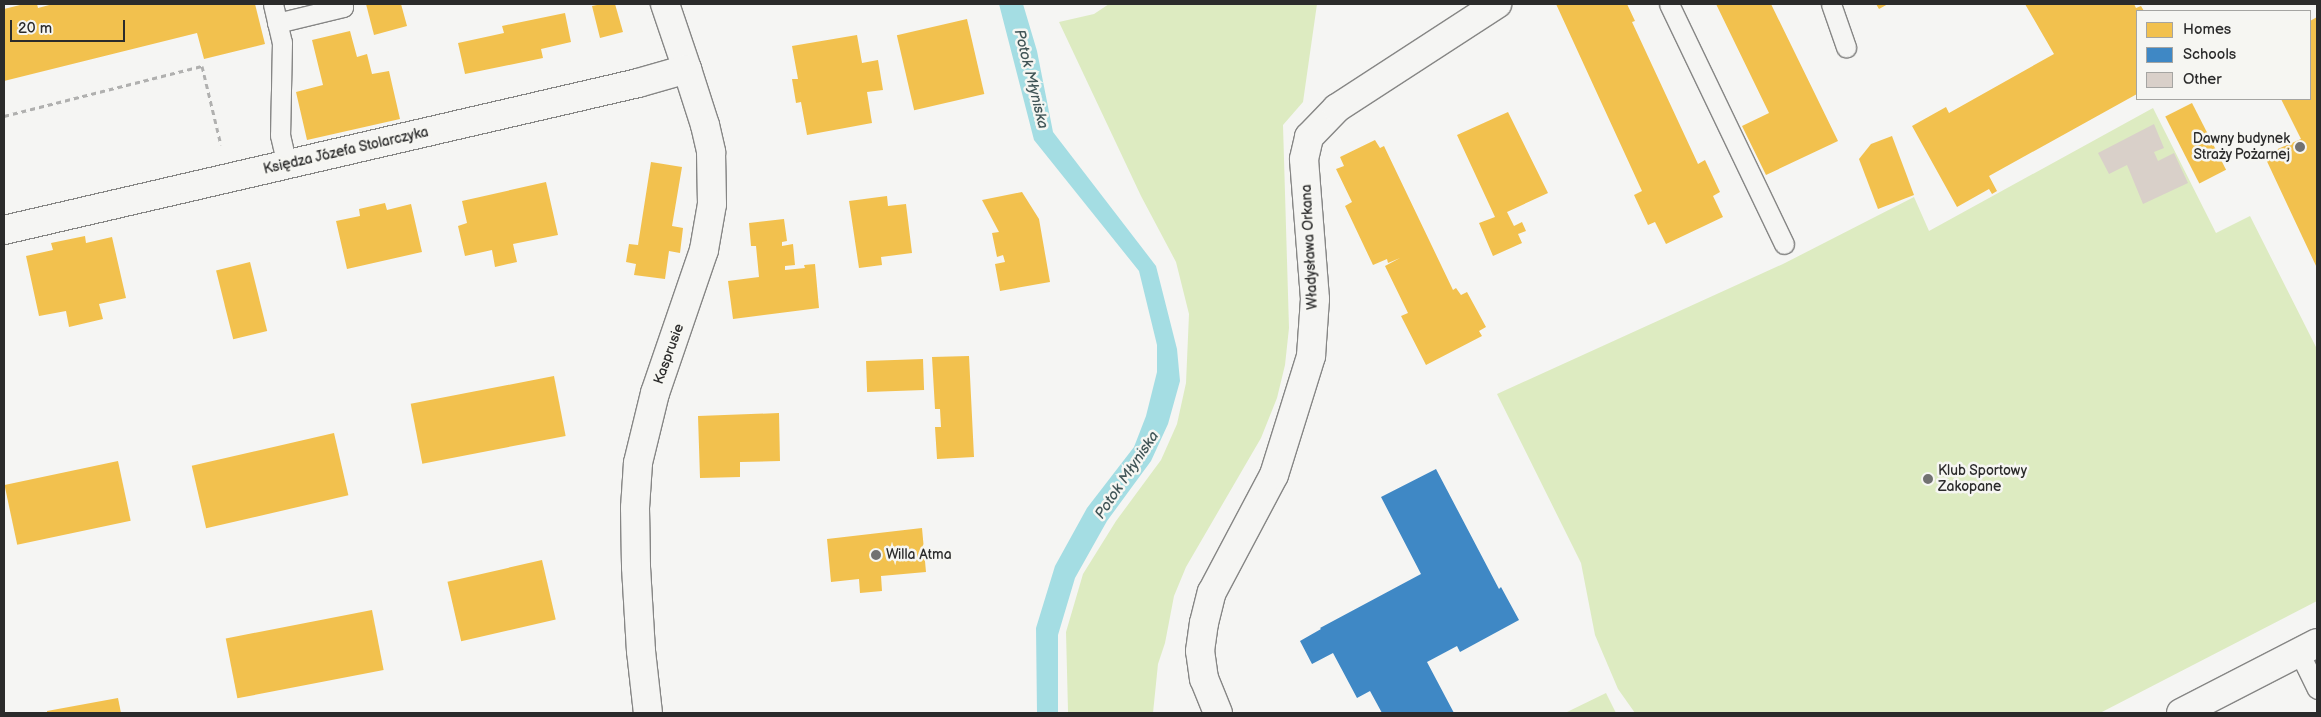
<!DOCTYPE html>
<meta charset="utf-8">
<style>
body{margin:0}
#map{position:relative;width:2321px;height:717px;overflow:hidden;background:#f5f5f3;font-family:"Balsamiq Sans",sans-serif}
div>[style]{position:absolute}
.green>*{inset:0;background:#ddebc1}
.water>*{inset:0;background:#a4dde3}
.homes>*{inset:0;background:#f2c14e;transform-origin:0 0}
.schools>*{inset:0;background:#3f88c5}
.building>*{inset:0;background:#d9d0c9}
.path>*{height:3px;margin-top:-1.5px;transform-origin:0;background:repeating-linear-gradient(90deg,#b0b0af 0 5px,transparent 0 9px)}
.roads{filter:drop-shadow(1px 0 #868685) drop-shadow(-1px 0 #868685) drop-shadow(0 1px #868685) drop-shadow(0 -1px #868685)}
.lane>*{height:19px;margin:-9.5px;padding:0 9.5px;transform-origin:9.5px;border-radius:9.5px;background:#f5f5f3}
.street>*{height:28px;margin:-14px;padding:0 14px;transform-origin:14px;border-radius:14px;background:#f5f5f3}
.secondary>*{height:28px;margin:-14px;padding:0 14px;transform-origin:14px;border-radius:14px;background:#f5f5f3}
.dots>*{width:14px;height:14px;translate:-50% -50%;box-sizing:border-box;border:2px solid #f6f6f2;border-radius:50%}
span{translate:-50% -50%;white-space:nowrap;text-align:center;line-height:1.15;-webkit-text-stroke:5px #f6f6f2;paint-order:stroke}
.poi-label{font-size:14px;color:#2b2b2b}
.right{translate:-100% -50%;text-align:right}
.left{translate:0 -50%;text-align:left}
.street-label{font-size:14px;color:#2b2b2b}
.water-label{font-size:15px;color:#415557;font-style:italic}
.frame{position:absolute;inset:0;border:5px solid #2b2b2b;pointer-events:none}
.legend{position:absolute;left:2136px;top:10px;width:175px;height:90px;box-sizing:border-box;background:#f6f6f2;border:1px solid #a5a5a2;margin:0;padding:6px 9px;list-style:none;font-size:15px;color:#2b2b2b}
.legend li{display:flex;align-items:center;gap:10px;height:25px}
.legend b{width:25px;border:1px solid #a5a5a2}
.scale{position:absolute;left:10px;top:20px;width:115px;height:22px;box-sizing:border-box;border:2px solid #2b2b2b;border-top:0;padding-left:6px;font-size:15px;line-height:18px;white-space:nowrap;color:#2b2b2b;-webkit-text-stroke:4px #f6f6f2;paint-order:stroke}
</style>
<div id="map">
<div class="green">
<i style="clip-path:polygon(1109px 4px,1317px 4px,1303px 102px,1283px 125px,1289px 328px,1285px 365px,1277px 398px,1261px 438px,1186px 567px,1174px 596px,1165px 643px,1158px 664px,1153px 713px,1068px 713px,1068px 711px,1066px 632px,1083px 574px,1116px 521px,1161px 460px,1177px 424px,1186px 383px,1189px 314px,1176px 262px,1141px 196px,1059px 22px,1094px 14px)"></i>
<i style="clip-path:polygon(2153px 108px,2216px 233px,2250px 216px,2317px 349px,2317px 601px,2100px 713px,1635px 713px,1618px 689px,1595px 635px,1581px 563px,1497px 394px,1783px 264px,1914px 197px,1929px 231px)"></i>
<i style="clip-path:polygon(1606px 693px,1616px 713px,1565px 713px)"></i>
</div>
<div class="water">
<i style="clip-path:polygon(999px 4px,1023px 4px,1037px 51px,1053px 132px,1156px 266px,1177px 349px,1180px 381px,1168px 424px,1151px 461px,1107px 521px,1075px 578px,1058px 635px,1058px 713px,1037px 713px,1036px 628px,1055px 566px,1087px 508px,1134px 447px,1146px 416px,1157px 372px,1157px 345px,1139px 271px,1034px 140px)"></i>
</div>
<div class="homes">
<i style="clip-path:polygon(24px 4px,37px 4px,38px 8px,53px 4px,255px 4px,265px 44px,204px 59px,197px 33px,4px 81px,4px 9px)"></i>
<i style="clip-path:polygon(366px 4px,401px 4px,407px 26px,374px 35px)"></i>
<i style="clip-path:polygon(602px 4px,615px 4px,623px 32px,600px 38px,592px 6px)"></i>
<i style="clip-path:polygon(1556px 4px,1627px 4px,1635px 21px,1632px 22px,1698px 164px,1705px 160px,1720px 192px,1713px 196px,1723px 217px,1666px 244px,1655px 222px,1648px 225px,1634px 195px,1642px 191px)"></i>
<i style="clip-path:polygon(1716px 4px,1771px 4px,1838px 141px,1766px 175px,1742px 126px,1769px 113px)"></i>
<i style="clip-path:polygon(1876px 4px,1888px 4px,1879px 9px)"></i>
<i style="clip-path:polygon(2025px 4px,2134px 4px,2136px 8px,2141px 6px,2144px 11px,2137px 11px,2137px 94px,1989px 176px,1997px 191px,1992px 194px,1989px 189px,1957px 207px,1912px 126px,1946px 107px,1949px 113px,2054px 54px)"></i>
<i style="clip-path:polygon(565px 13px,571px 42px,541px 49px,543px 58px,465px 74px,458px 43px,504px 33px,502px 26px)"></i>
<i style="clip-path:polygon(2317px 17px,2317px 268px,2264px 155px,2301px 139px,2281px 99px,2310px 99px,2310px 21px)"></i>
<i style="left:967px;top:19px;width:77px;height:72px;rotate:77deg"></i>
<i style="clip-path:polygon(350px 31px,357px 57px,367px 54px,372px 74px,389px 71px,400px 119px,307px 140px,296px 92px,323px 85px,312px 40px)"></i>
<i style="clip-path:polygon(857px 35px,862px 63px,878px 60px,883px 90px,867px 92px,872px 123px,807px 135px,801px 102px,796px 103px,792px 79px,798px 79px,792px 46px)"></i>
<i style="left:2192px;top:103px;width:75px;height:30px;rotate:63deg"></i>
<i style="clip-path:polygon(1508px 112px,1548px 193px,1507px 212px,1514px 226px,1522px 222px,1526px 231px,1518px 234px,1522px 243px,1493px 256px,1479px 223px,1495px 217px,1457px 135px)"></i>
<i style="clip-path:polygon(1892px 136px,1914px 195px,1878px 209px,1859px 159px,1871px 144px)"></i>
<i style="clip-path:polygon(1375px 140px,1380px 148px,1384px 146px,1453px 290px,1456px 288px,1461px 295px,1467px 292px,1486px 327px,1479px 331px,1482px 336px,1426px 365px,1401px 316px,1408px 313px,1385px 266px,1400px 258px,1388px 263px,1387px 259px,1373px 265px,1345px 206px,1352px 202px,1336px 169px,1344px 166px,1340px 157px)"></i>
<i style="clip-path:polygon(651px 162px,682px 167px,672px 226px,683px 228px,680px 253px,669px 251px,665px 279px,634px 275px,636px 264px,626px 262px,629px 244px,638px 245px)"></i>
<i style="clip-path:polygon(546px 182px,558px 235px,513px 244px,517px 262px,495px 267px,492px 250px,465px 256px,458px 226px,467px 223px,462px 201px)"></i>
<i style="clip-path:polygon(1022px 192px,1039px 219px,1050px 282px,1000px 291px,995px 264px,1005px 262px,1003px 255px,997px 257px,992px 233px,999px 232px,982px 200px)"></i>
<i style="clip-path:polygon(887px 196px,888px 206px,906px 204px,912px 253px,881px 257px,882px 265px,859px 268px,849px 201px)"></i>
<i style="clip-path:polygon(385px 203px,387px 210px,411px 204px,422px 252px,347px 269px,336px 221px,360px 216px,359px 209px)"></i>
<i style="clip-path:polygon(784px 219px,787px 241px,782px 242px,782px 246px,793px 244px,795px 265px,785px 266px,785px 270px,805px 268px,804px 265px,815px 264px,819px 308px,733px 319px,728px 281px,759px 277px,756px 246px,751px 246px,749px 223px)"></i>
<i style="clip-path:polygon(85px 236px,86px 243px,112px 237px,126px 298px,99px 304px,103px 319px,69px 327px,66px 311px,39px 316px,26px 256px,53px 250px,51px 243px)"></i>
<i style="left:250px;top:262px;width:71px;height:35px;rotate:76deg"></i>
<i style="clip-path:polygon(969px 356px,974px 457px,937px 459px,935px 427px,941px 427px,940px 409px,935px 409px,932px 357px)"></i>
<i style="left:923px;top:359px;width:31px;height:57px;rotate:88deg"></i>
<i style="left:554px;top:376px;width:61px;height:146px;rotate:79deg"></i>
<i style="clip-path:polygon(779px 413px,780px 461px,740px 462px,740px 477px,700px 478px,698px 416px)"></i>
<i style="left:334px;top:433px;width:64px;height:146px;rotate:77deg"></i>
<i style="left:118px;top:461px;width:61px;height:116px;rotate:78deg"></i>
<i style="clip-path:polygon(922px 528px,926px 572px,881px 576px,882px 591px,860px 593px,859px 579px,831px 582px,827px 539px)"></i>
<i style="left:542px;top:560px;width:61px;height:97px;rotate:77deg"></i>
<i style="left:372px;top:610px;width:61px;height:149px;rotate:79deg"></i>
<i style="clip-path:polygon(118px 698px,121px 713px,47px 713px,47px 711px)"></i>
</div>
<div class="schools">
<i style="clip-path:polygon(1436px 469px,1499px 589px,1501px 587px,1519px 620px,1460px 652px,1457px 646px,1427px 662px,1454px 713px,1382px 713px,1370px 691px,1357px 698px,1333px 653px,1312px 664px,1300px 641px,1321px 629px,1320px 628px,1421px 574px,1381px 497px)"></i>
</div>
<div class="building">
<i style="clip-path:polygon(2154px 124px,2164px 148px,2154px 152px,2158px 161px,2174px 153px,2188px 183px,2143px 204px,2127px 165px,2109px 174px,2098px 153px)"></i>
</div>
<div class="path">
<i style="left:4px;top:116px;width:204px;rotate:-14.2deg"></i>
<i style="left:202px;top:66px;width:81px;rotate:76.5deg"></i>
</div>
<div class="roads">
<div class="lane">
<i style="left:273px;top:4px;width:39px;rotate:77deg"></i>
<i style="left:282px;top:42px;width:93px;rotate:91.2deg"></i>
<i style="left:280px;top:135px;width:32px;rotate:77deg"></i>
<i style="left:1669px;top:4px;width:266px;rotate:64.4deg"></i>
<i style="left:1831px;top:4px;width:46px;rotate:70.8deg"></i>
<i style="left:277px;top:23px;width:68px;rotate:-13.6deg"></i>
<i style="left:343px;top:7px;width:3px;rotate:-108deg"></i>
<i style="left:2299px;top:652px;width:41px;rotate:64.1deg"></i>
</div>
<div class="street">
<i style="left:665px;top:4px;width:69px;rotate:71.3deg"></i>
<i style="left:1218px;top:713px;width:37px;rotate:-112deg"></i>
<i style="left:1204px;top:679px;width:28px;rotate:-98deg"></i>
<i style="left:1200px;top:651px;width:28px;rotate:-82deg"></i>
<i style="left:1204px;top:623px;width:32px;rotate:-76deg"></i>
<i style="left:1212px;top:592px;width:132px;rotate:-62.1deg"></i>
<i style="left:1274px;top:475px;width:125px;rotate:-72.7deg"></i>
<i style="left:1311px;top:356px;width:57px;rotate:-86deg"></i>
<i style="left:1315px;top:299px;width:140px;rotate:-94.5deg"></i>
<i style="left:1304px;top:159px;width:23px;rotate:-77deg"></i>
<i style="left:1309px;top:137px;width:40px;rotate:-46deg"></i>
<i style="left:1337px;top:108px;width:191px;rotate:-33deg"></i>
</div>
<div class="secondary">
<i style="left:4px;top:230px;width:651px;rotate:-13.05deg"></i>
<i style="left:638px;top:83px;width:51px;rotate:-15.9deg"></i>
<i style="left:687px;top:69px;width:59px;rotate:72.2deg"></i>
<i style="left:705px;top:125px;width:28px;rotate:77deg"></i>
<i style="left:711px;top:152px;width:52px;rotate:88.9deg"></i>
<i style="left:712px;top:204px;width:47px;rotate:99.9deg"></i>
<i style="left:704px;top:250px;width:151px;rotate:108.9deg"></i>
<i style="left:655px;top:393px;width:72px;rotate:103.7deg"></i>
<i style="left:638px;top:463px;width:45px;rotate:93.8deg"></i>
<i style="left:635px;top:508px;width:59px;rotate:89deg"></i>
<i style="left:636px;top:567px;width:84px;rotate:86.6deg"></i>
<i style="left:641px;top:651px;width:62px;rotate:83.6deg"></i>
<i style="left:2181px;top:713px;width:153px;rotate:-27.2deg"></i>
</div>
</div>
<div class="dots">
<i style="left:2300px;top:147px;background:#727271"></i>
<i style="left:1928px;top:479px;background:#727271"></i>
<i style="left:876px;top:555px;background:#727271"></i>
</div>
<div class="poi-label">
<span class="right" style="left:2290px;top:147px">Dawny budynek<br>Straży Pożarnej</span>
<span class="left" style="left:1938px;top:479px">Klub Sportowy<br>Zakopane</span>
<span class="left" style="left:886px;top:555px">Willa Atma</span>
</div>
<div class="street-label">
<span style="left:346px;top:151px;rotate:-13deg">Księdza Józefa Stolarczyka</span>
<span style="left:1310px;top:247px;rotate:-93deg">Władysława Orkana</span>
<span style="left:669px;top:354px;rotate:-70deg">Kasprusie</span>
</div>
<div class="water-label">
<span style="left:1031px;top:79px;rotate:76deg">Potok Młyniska</span>
<span style="left:1127px;top:475px;rotate:-56deg">Potok Młyniska</span>
</div>
<div class="frame"></div>
<ul class="legend">
<li><b style="height:14px;background:#f2c14e"></b>Homes</li>
<li><b style="height:14px;background:#3f88c5"></b>Schools</li>
<li><b style="height:14px;background:#d9d0c9"></b>Other</li>
</ul>
<div class="scale">20 m</div>
</div>
